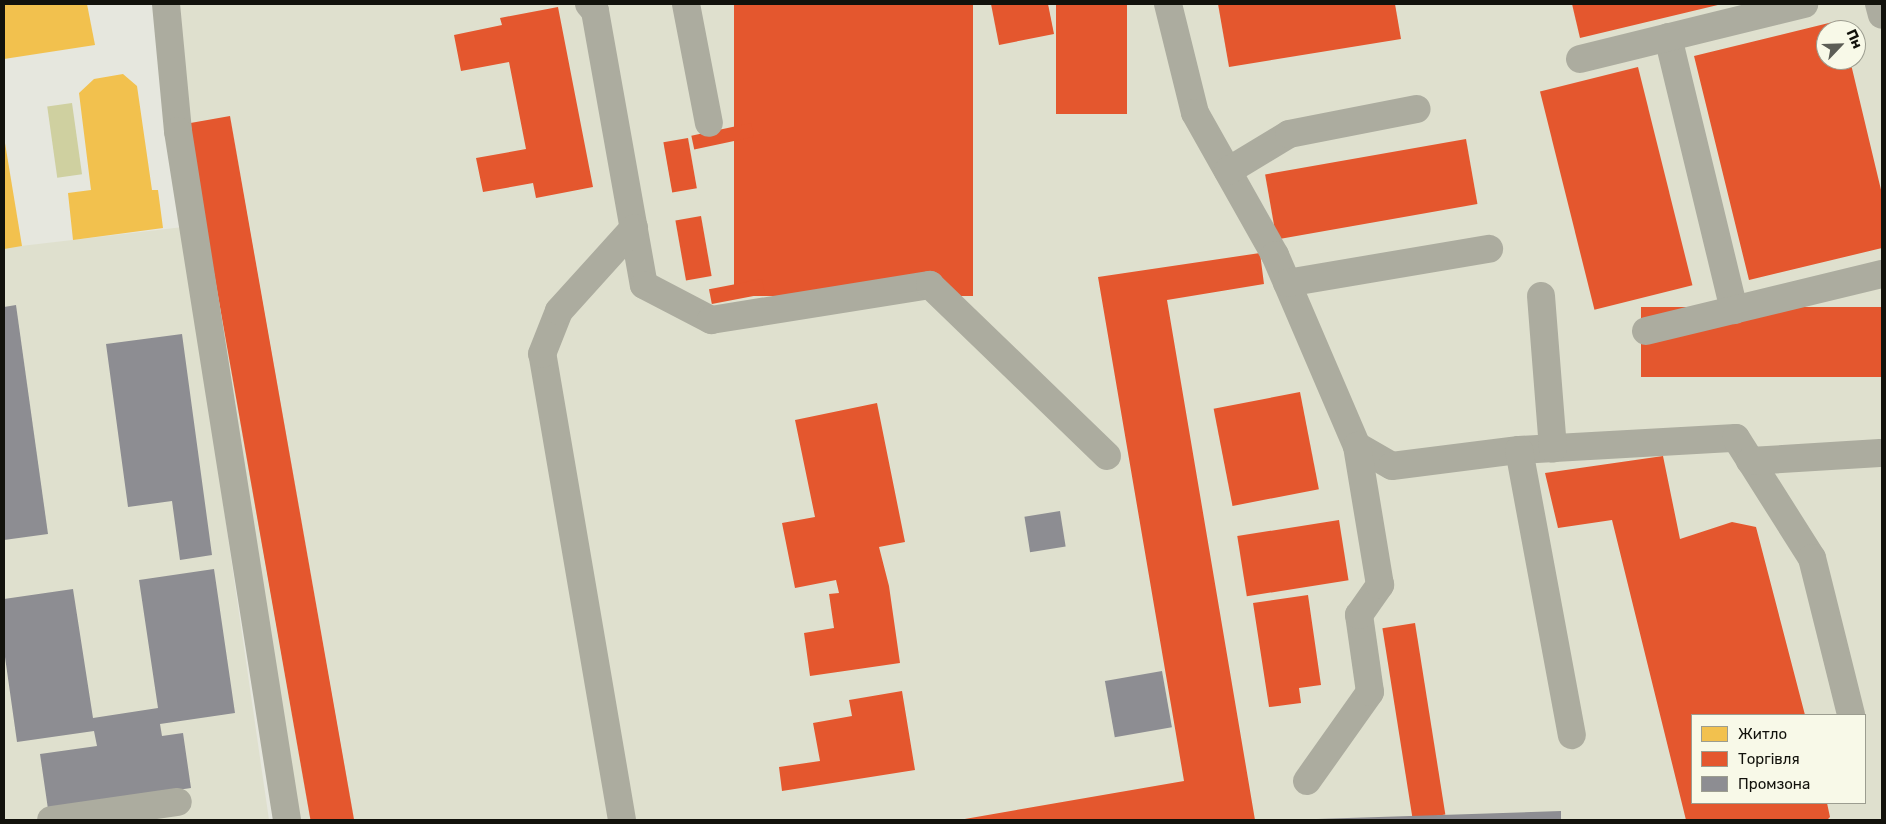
<!DOCTYPE html>
<meta charset="utf-8">
<style>
body{margin:0}
#map{position:relative;width:1886px;height:824px;overflow:hidden;background:#e6e7de;font-family:Rubik,sans-serif}
div>[style]{position:absolute}
.built>*{inset:0;background:#dfe0ce}
.green>*{inset:0;background:#cfd0a0;transform-origin:0 0}
.homes>*{inset:0;background:#f2c14e}
.shops>*{inset:0;background:#e4572e;transform-origin:0 0}
.industry>*{inset:0;background:#8d8d92;transform-origin:0 0}
.minor>*{height:28px;margin:-14px;padding:0 14px;transform-origin:14px;border-radius:14px;background:#acac9f}
span{translate:-50% -50%;white-space:nowrap;text-align:center;line-height:1.15;-webkit-text-stroke:5px #f8f9e8;paint-order:stroke}
.frame{position:absolute;inset:0;border:5px solid #12120c;pointer-events:none}
.legend{position:absolute;left:1691px;top:714px;width:175px;height:90px;box-sizing:border-box;background:#f8f9e8;border:1px solid #9c9d90;margin:0;padding:6px 9px;list-style:none;font-size:15px;color:#12120c}
.legend li{display:flex;align-items:center;gap:10px;height:25px}
.legend b{width:25px;border:1px solid #9c9d90}
.north{position:absolute;left:1816px;top:20px;width:50px;height:50px;box-sizing:border-box;background:#f8f9e8;border:1px solid #9c9d90;border-radius:50%;rotate:66deg;font-size:14px;font-weight:700;line-height:20px;text-align:center;color:#12120c}
.north::after{content:'';display:block;margin:auto;width:18px;height:22px;background:#5c5d56;clip-path:polygon(50% 0,100% 100%,50% 72%,0 100%)}
</style>
<div id="map">
<div class="built">
<i style="clip-path:polygon(evenodd,166px 4px,1882px 4px,1882px 820px,299px 820px,166px 4px,1826px 30px,1856px 30px,1856px 60px,1826px 60px,1826px 30px,166px 4px,1692px 715px,1865px 715px,1865px 803px,1692px 803px,1692px 715px)"></i>
<i style="clip-path:polygon(183px 227px,269px 820px,4px 820px,4px 248px)"></i>
</div>
<div class="green">
<i style="left:72px;top:103px;width:72px;height:25px;rotate:82deg"></i>
</div>
<div class="homes">
<i style="clip-path:polygon(4px 4px,87px 4px,95px 45px,4px 59px)"></i>
<i style="clip-path:polygon(123px 74px,137px 86px,152px 190px,158px 190px,163px 228px,73px 240px,68px 193px,91px 190px,79px 93px,94px 79px)"></i>
<i style="clip-path:polygon(4px 137px,22px 246px,4px 249px)"></i>
</div>
<div class="shops">
<i style="left:734px;top:4px;width:239px;height:292px"></i>
<i style="clip-path:polygon(991px 4px,1048px 4px,1054px 34px,999px 45px)"></i>
<i style="left:1056px;top:4px;width:71px;height:110px"></i>
<i style="clip-path:polygon(1218px 4px,1395px 4px,1401px 39px,1229px 67px)"></i>
<i style="clip-path:polygon(1572px 4px,1722px 4px,1580px 38px)"></i>
<i style="clip-path:polygon(558px 7px,593px 187px,536px 198px,533px 183px,483px 192px,476px 158px,526px 149px,509px 62px,461px 71px,454px 35px,502px 25px,500px 18px)"></i>
<i style="clip-path:polygon(1841px 20px,1843px 30px,1826px 30px,1826px 60px,1850px 60px,1882px 194px,1882px 248px,1749px 280px,1694px 56px)"></i>
<i style="left:1638px;top:67px;width:225px;height:101px;rotate:76deg"></i>
<i style="left:230px;top:116px;width:714px;height:43px;rotate:80deg"></i>
<i style="left:751px;top:123px;width:14px;height:61px;rotate:78deg"></i>
<i style="left:688px;top:138px;width:51px;height:25px;rotate:80deg"></i>
<i style="left:1466px;top:139px;width:66px;height:204px;rotate:80deg"></i>
<i style="left:701px;top:216px;width:61px;height:26px;rotate:80deg"></i>
<i style="clip-path:polygon(1260px 253px,1264px 284px,1167px 300px,1255px 820px,959px 820px,1184px 781px,1098px 277px)"></i>
<i style="left:762px;top:279px;width:15px;height:54px;rotate:79deg"></i>
<i style="left:1882px;top:307px;width:70px;height:241px;rotate:90deg"></i>
<i style="left:1300px;top:392px;width:99px;height:88px;rotate:79deg"></i>
<i style="clip-path:polygon(877px 403px,905px 542px,879px 547px,889px 586px,900px 663px,810px 676px,804px 633px,834px 628px,829px 594px,839px 593px,836px 580px,795px 588px,782px 523px,815px 517px,795px 420px)"></i>
<i style="clip-path:polygon(1663px 456px,1680px 539px,1732px 522px,1756px 527px,1805px 715px,1692px 715px,1692px 803px,1827px 803px,1830px 817px,1827px 820px,1686px 820px,1612px 520px,1558px 528px,1545px 473px)"></i>
<i style="left:1339px;top:520px;width:61px;height:103px;rotate:81deg"></i>
<i style="clip-path:polygon(1308px 595px,1321px 685px,1299px 688px,1301px 703px,1269px 707px,1253px 603px)"></i>
<i style="left:1415px;top:623px;width:194px;height:33px;rotate:81deg"></i>
<i style="clip-path:polygon(902px 691px,915px 770px,782px 791px,779px 767px,820px 761px,813px 723px,852px 716px,849px 700px)"></i>
</div>
<div class="industry">
<i style="clip-path:polygon(16px 305px,48px 534px,4px 540px,4px 307px)"></i>
<i style="clip-path:polygon(182px 334px,212px 555px,180px 560px,172px 501px,128px 507px,106px 344px)"></i>
<i style="left:1060px;top:511px;width:36px;height:36px;rotate:81deg"></i>
<i style="clip-path:polygon(214px 569px,235px 713px,160px 724px,162px 736px,183px 733px,191px 788px,48px 809px,40px 754px,97px 746px,94px 731px,17px 742px,4px 650px,4px 599px,73px 589px,93px 718px,158px 708px,139px 580px)"></i>
<i style="left:1162px;top:671px;width:57px;height:58px;rotate:80deg"></i>
<i style="clip-path:polygon(1561px 811px,1561px 820px,1317px 820px,1317px 819px)"></i>
</div>
<div class="minor">
<i style="left:166px;top:4px;width:128px;rotate:84.6deg"></i>
<i style="left:178px;top:131px;width:698px;rotate:81.01deg"></i>
<i style="left:589px;top:4px;width:9px;rotate:49deg"></i>
<i style="left:595px;top:11px;width:278px;rotate:79.9deg"></i>
<i style="left:644px;top:285px;width:76px;rotate:27.6deg"></i>
<i style="left:711px;top:320px;width:222px;rotate:-9.1deg"></i>
<i style="left:930px;top:285px;width:246px;rotate:44deg"></i>
<i style="left:686px;top:4px;width:121px;rotate:79.1deg"></i>
<i style="left:1168px;top:4px;width:112px;rotate:76.1deg"></i>
<i style="left:1195px;top:113px;width:163px;rotate:60.6deg"></i>
<i style="left:1275px;top:255px;width:208px;rotate:66.8deg"></i>
<i style="left:1357px;top:446px;width:40px;rotate:29.7deg"></i>
<i style="left:1392px;top:466px;width:128px;rotate:-7.2deg"></i>
<i style="left:1519px;top:450px;width:217px;rotate:-3.2deg"></i>
<i style="left:1736px;top:438px;width:142px;rotate:57.7deg"></i>
<i style="left:1812px;top:558px;width:162px;rotate:76deg"></i>
<i style="left:1879px;top:4px;width:11px;rotate:75deg"></i>
<i style="left:1668px;top:37px;width:281px;rotate:76.4deg"></i>
<i style="left:1580px;top:59px;width:231px;rotate:-13.8deg"></i>
<i style="left:1228px;top:171px;width:71px;rotate:-31.2deg"></i>
<i style="left:1289px;top:134px;width:130px;rotate:-11.1deg"></i>
<i style="left:1287px;top:283px;width:205px;rotate:-9.6deg"></i>
<i style="left:1541px;top:296px;width:153px;rotate:85.5deg"></i>
<i style="left:1646px;top:331px;width:243px;rotate:-13.6deg"></i>
<i style="left:1519px;top:450px;width:290px;rotate:79.5deg"></i>
<i style="left:1750px;top:461px;width:130px;rotate:-3.5deg"></i>
<i style="left:1307px;top:781px;width:109px;rotate:-54.7deg"></i>
<i style="left:1370px;top:692px;width:78px;rotate:-98.1deg"></i>
<i style="left:1359px;top:615px;width:37px;rotate:-55deg"></i>
<i style="left:1380px;top:585px;width:141px;rotate:-99.4deg"></i>
<i style="left:51px;top:820px;width:128px;rotate:-8.1deg"></i>
<i style="left:622px;top:820px;width:473px;rotate:-99.7deg"></i>
<i style="left:542px;top:354px;width:46px;rotate:-68.4deg"></i>
<i style="left:559px;top:311px;width:112px;rotate:-47.9deg"></i>
</div>
<div class="frame"></div>
<ul class="legend">
<li><b style="height:14px;background:#f2c14e"></b>Житло</li>
<li><b style="height:14px;background:#e4572e"></b>Торгівля</li>
<li><b style="height:14px;background:#8d8d92"></b>Промзона</li>
</ul>
<div class="north">Пн</div>
</div>
